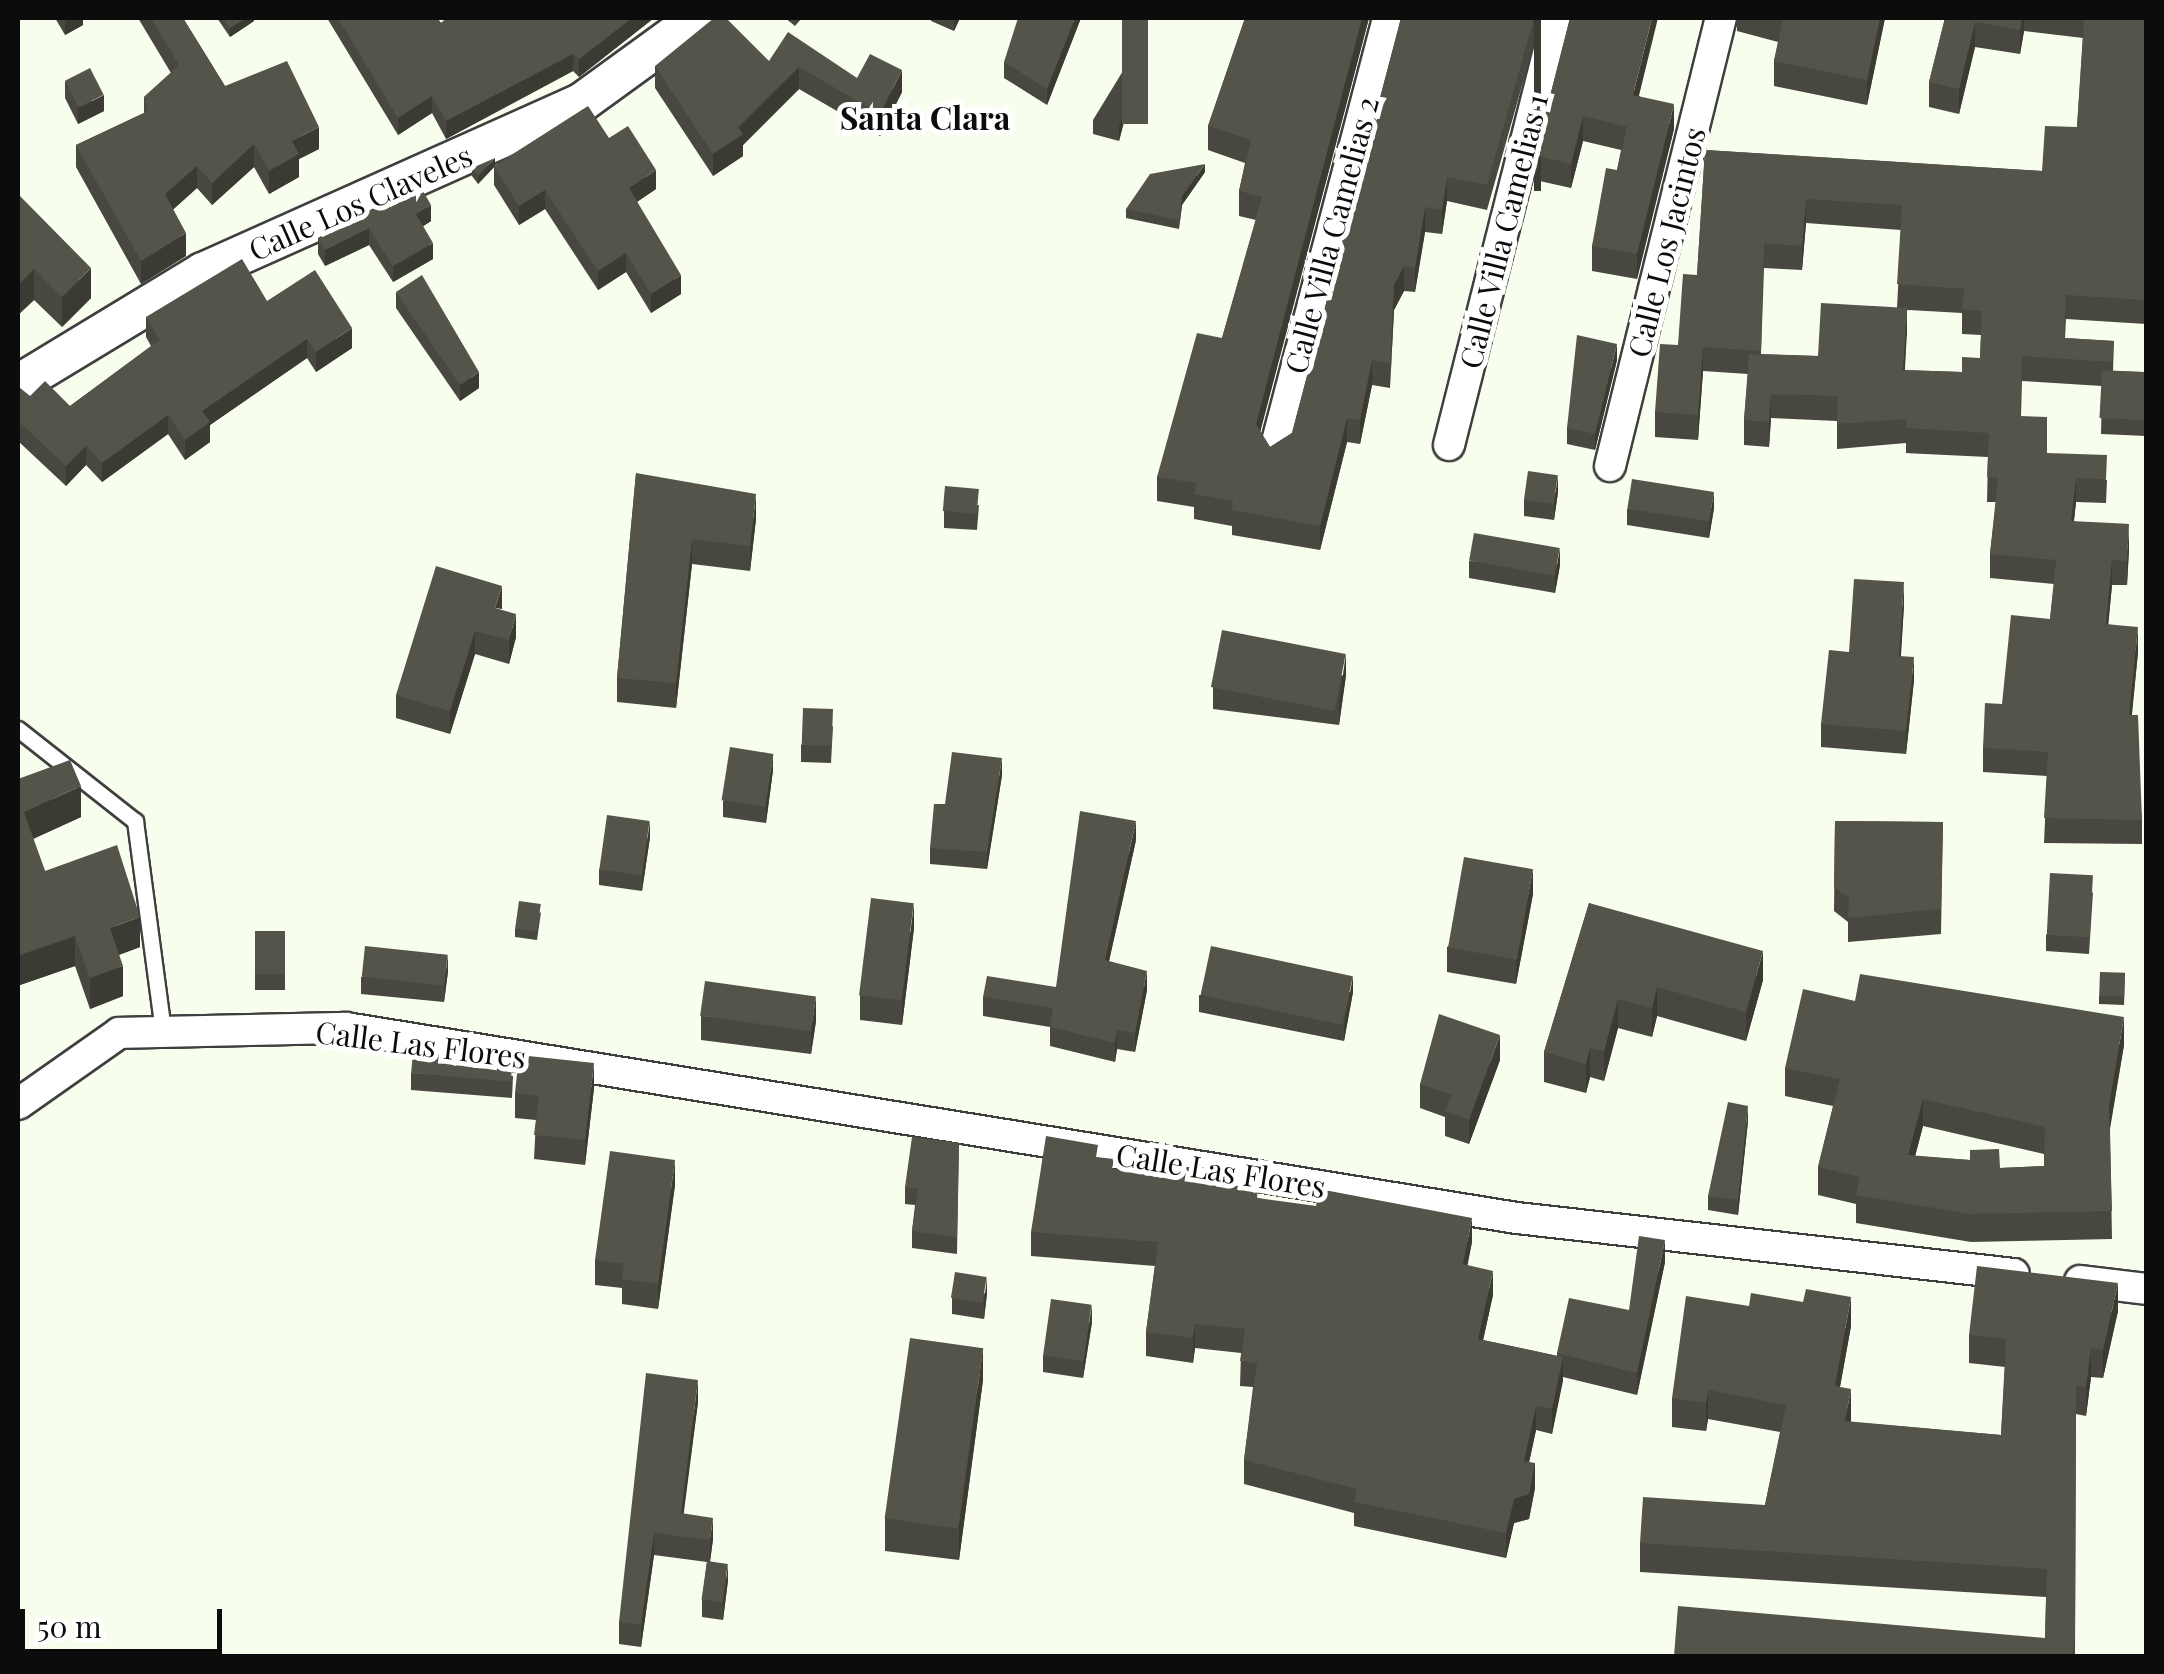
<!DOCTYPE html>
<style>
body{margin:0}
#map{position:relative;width:2164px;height:1674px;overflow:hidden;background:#f8feed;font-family:"Playfair Display",serif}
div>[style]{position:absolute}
.roads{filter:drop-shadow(2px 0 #3f3f3f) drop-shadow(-2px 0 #3f3f3f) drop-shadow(0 2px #3f3f3f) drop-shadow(0 -2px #3f3f3f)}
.service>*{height:15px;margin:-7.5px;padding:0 7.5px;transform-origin:7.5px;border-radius:7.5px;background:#fff}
.minor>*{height:30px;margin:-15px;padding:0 15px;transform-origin:15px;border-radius:15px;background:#fff}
.tertiary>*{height:38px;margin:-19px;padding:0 19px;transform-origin:19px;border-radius:19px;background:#fff}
.wall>*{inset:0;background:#484840;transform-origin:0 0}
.shaded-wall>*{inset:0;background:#3b3b34;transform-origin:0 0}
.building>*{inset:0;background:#54544a;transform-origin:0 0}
span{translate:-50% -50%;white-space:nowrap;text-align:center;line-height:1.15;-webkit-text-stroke:10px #fff;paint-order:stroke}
.street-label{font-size:30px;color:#0c0c0c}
.neighbourhood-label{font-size:32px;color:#0c0c0c;font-weight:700}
.frame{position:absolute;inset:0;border:20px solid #0c0c0c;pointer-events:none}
.scale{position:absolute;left:20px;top:1609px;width:202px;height:45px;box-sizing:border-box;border:5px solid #0c0c0c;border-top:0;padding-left:12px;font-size:30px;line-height:35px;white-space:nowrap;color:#0c0c0c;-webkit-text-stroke:8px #fff;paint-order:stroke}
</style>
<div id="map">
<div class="roads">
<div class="service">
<i style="left:18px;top:729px;width:149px;rotate:38.2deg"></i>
<i style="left:135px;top:821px;width:213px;rotate:82.4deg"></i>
</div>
<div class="minor">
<i style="left:1449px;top:445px;width:440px;rotate:-75.8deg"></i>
<i style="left:1274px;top:453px;width:450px;rotate:-75.3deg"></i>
<i style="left:1610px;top:466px;width:462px;rotate:-76.1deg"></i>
<i style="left:18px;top:1104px;width:123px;rotate:-35.1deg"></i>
<i style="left:119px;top:1033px;width:227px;rotate:-1.3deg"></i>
<i style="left:346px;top:1028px;width:1186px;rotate:9.22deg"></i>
<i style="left:1517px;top:1218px;width:500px;rotate:6.43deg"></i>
<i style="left:2080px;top:1281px;width:66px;rotate:6.9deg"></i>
</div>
<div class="tertiary">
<i style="left:18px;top:384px;width:216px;rotate:-31.2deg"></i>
<i style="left:203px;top:272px;width:414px;rotate:-24.1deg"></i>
<i style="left:581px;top:103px;width:145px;rotate:-36deg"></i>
</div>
</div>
<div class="wall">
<i style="clip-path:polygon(55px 18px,83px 18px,83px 25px,65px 35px)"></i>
<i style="clip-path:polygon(138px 18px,183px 18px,225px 86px,319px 149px,299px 159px,299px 177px,269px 194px,254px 167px,212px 205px,197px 188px,173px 209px,186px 256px,141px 284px,76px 167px,76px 145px,144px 113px,144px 97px,171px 73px)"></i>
<i style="clip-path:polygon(217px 18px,254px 18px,254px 21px,230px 37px)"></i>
<i style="clip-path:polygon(327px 18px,437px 18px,441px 23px,447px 18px,654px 18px,579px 77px,573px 71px,446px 139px,432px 113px,398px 135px)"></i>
<i style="clip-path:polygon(785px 18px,802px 18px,795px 26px)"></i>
<i style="clip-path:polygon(931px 18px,960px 18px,954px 31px,931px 21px)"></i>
<i style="clip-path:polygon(1081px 18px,1047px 105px,1004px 78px,1004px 62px)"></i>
<i style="clip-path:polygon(1245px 18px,1369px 18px,1260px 431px,1270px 447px,1292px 433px,1401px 18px,1541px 18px,1487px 210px,1447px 201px,1442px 234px,1425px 232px,1415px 292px,1404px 291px,1394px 310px,1390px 388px,1372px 385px,1360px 444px,1347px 442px,1320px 550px,1232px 535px,1232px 526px,1194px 519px,1194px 507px,1157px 501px,1157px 477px,1222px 338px,1256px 220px,1239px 216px,1239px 191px,1245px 163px,1208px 150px,1208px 126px)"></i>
<i style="clip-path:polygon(1570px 18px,1639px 96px,1674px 129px,1637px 279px,1592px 271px,1592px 246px,1617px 170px,1621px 150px,1583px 141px,1571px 188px,1535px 180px,1535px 155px)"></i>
<i style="clip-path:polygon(1737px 18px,1885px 18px,1867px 105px,1774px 86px,1774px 61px,1778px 42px,1737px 31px)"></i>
<i style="clip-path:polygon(evenodd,1945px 18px,2146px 18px,2146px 324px,2066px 319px,2065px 338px,2114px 341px,2113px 371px,2146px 372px,2146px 436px,2101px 434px,2102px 386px,2022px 381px,2021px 416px,2047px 453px,2107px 480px,2106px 503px,2076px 502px,2074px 521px,2129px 549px,2127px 585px,2112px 585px,2108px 624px,2138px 652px,2132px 715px,2142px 820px,2142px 844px,2044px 843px,2047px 776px,1983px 772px,1983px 748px,2002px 704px,2050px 619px,2054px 584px,1990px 578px,1990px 554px,1996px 502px,1987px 502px,1988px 457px,1906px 453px,1906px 443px,1837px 449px,1837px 421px,1771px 418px,1769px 447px,1744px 445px,1744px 420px,1748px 374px,1703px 371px,1698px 440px,1655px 437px,1655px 412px,1678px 345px,1697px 275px,1705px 150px,2042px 171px,2077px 127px,2083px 38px,2024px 31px,2020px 54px,1975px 47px,1959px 114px,1929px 107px,1929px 82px,1945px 18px,1806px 223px,1901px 230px,1897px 308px,1818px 356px,1761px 354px,1764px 268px,1802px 270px,1806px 223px,1945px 18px,1907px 310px,1962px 313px,1962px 334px,1981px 335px,1980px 358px,1962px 372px,1905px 370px,1907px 310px)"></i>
<i style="clip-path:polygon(1148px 30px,1119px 141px,1093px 134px,1093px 120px)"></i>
<i style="clip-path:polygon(769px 61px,857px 78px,902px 92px,880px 136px,799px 89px,743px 145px,743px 156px,713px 176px,655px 88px,655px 66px)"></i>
<i style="clip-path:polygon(65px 81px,104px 111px,78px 124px,65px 98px)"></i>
<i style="clip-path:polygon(609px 138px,656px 189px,637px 202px,681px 294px,651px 313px,626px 272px,598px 290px,545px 209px,519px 225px,494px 185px,494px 167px,478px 184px,472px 176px,472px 168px,495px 166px)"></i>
<i style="clip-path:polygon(1205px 172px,1182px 205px,1179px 229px,1126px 218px,1126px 209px)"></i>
<i style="clip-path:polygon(419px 184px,431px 221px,423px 226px,433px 259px,393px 282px,369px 245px,325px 266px,318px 254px,318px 238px)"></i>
<i style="clip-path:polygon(18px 194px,91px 298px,62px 327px,34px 300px,18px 315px)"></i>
<i style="clip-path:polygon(396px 292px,479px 388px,460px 401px,396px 308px)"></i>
<i style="clip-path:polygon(267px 301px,352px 348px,316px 372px,307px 358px,210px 425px,210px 442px,185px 460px,168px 434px,102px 482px,86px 465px,66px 486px,18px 441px,18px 389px,30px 396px,70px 406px,151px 346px,146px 337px,146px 317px)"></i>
<i style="clip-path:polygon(1617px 360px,1595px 450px,1567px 444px,1567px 428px)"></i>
<i style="clip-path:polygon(636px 473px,756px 519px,750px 571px,692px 564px,676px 708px,617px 702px,617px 678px)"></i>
<i style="clip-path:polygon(1558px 492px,1554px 520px,1524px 516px,1524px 500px)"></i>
<i style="clip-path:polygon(979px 505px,977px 530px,944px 528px,944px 511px)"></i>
<i style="clip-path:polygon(1714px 508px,1709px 538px,1627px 525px,1627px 509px)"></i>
<i style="clip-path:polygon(1469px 561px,1560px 565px,1555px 593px,1469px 578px)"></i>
<i style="clip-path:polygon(1904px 605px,1901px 656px,1914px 680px,1906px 754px,1821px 747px,1821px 724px,1849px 652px)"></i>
<i style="clip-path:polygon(501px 610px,516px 637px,509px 664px,475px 654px,450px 734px,396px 718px,396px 695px)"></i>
<i style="clip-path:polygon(1346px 675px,1339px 725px,1213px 709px,1213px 687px)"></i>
<i style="clip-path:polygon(833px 726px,831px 763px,801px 762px,801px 745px)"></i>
<i style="clip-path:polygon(773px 770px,766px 823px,723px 817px,723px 801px)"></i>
<i style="clip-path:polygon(1002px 775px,987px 869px,930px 864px,930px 848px,945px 804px)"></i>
<i style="clip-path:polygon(18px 779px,81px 817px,33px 839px,45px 871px,140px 947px,119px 955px,123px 996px,90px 1009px,75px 966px,20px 985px,18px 978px)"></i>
<i style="clip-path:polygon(1835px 821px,1943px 822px,1941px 934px,1848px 942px,1848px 922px,1834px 911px)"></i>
<i style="clip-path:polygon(650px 837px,642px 891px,599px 885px,599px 869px)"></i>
<i style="clip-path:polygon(1136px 840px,1109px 961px,1147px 990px,1135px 1052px,1117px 1049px,1115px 1062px,1050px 1046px,1050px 1027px,983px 1016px,983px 997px,1056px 987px)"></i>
<i style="clip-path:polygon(2093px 892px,2089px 954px,2046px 951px,2046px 935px)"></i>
<i style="clip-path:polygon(1533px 894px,1516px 984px,1447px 972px,1447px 947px)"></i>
<i style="clip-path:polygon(1589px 903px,1763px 980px,1746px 1041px,1657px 1016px,1652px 1037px,1618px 1028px,1604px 1081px,1590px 1077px,1586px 1093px,1544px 1082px,1544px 1052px)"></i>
<i style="clip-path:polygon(541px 912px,537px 940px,515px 937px,515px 929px)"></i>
<i style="clip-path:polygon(914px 928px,902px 1025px,860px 1020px,860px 995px)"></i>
<i style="left:255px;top:931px;width:30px;height:59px"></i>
<i style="clip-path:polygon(448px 971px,444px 1002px,361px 994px,361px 977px)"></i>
<i style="clip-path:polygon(2125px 973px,2124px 1005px,2099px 1004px,2099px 996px)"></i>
<i style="clip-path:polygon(1353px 992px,1344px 1041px,1199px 1012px,1199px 995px)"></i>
<i style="clip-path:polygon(evenodd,1855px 1001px,2124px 1045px,2110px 1129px,2112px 1239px,1971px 1242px,1856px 1223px,1856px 1204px,1818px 1195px,1818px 1167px,1833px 1106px,1785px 1096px,1785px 1068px,1855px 1001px,1923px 1126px,2044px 1154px,2044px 1166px,2000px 1168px,1970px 1160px,1915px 1156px,1923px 1126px)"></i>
<i style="clip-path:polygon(701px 1016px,816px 1021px,811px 1054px,701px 1040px)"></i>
<i style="clip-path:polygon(1500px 1060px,1469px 1144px,1445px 1136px,1445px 1117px,1420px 1108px,1420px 1084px)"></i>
<i style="clip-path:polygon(411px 1073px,513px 1076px,512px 1098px,411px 1090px)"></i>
<i style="clip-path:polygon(594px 1088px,585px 1165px,534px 1159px,536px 1120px,515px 1118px,515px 1093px)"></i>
<i style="clip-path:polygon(1748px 1121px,1738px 1215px,1708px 1210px,1708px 1196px)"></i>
<i style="clip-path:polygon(959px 1143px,957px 1254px,912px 1248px,912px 1231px,915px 1205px,905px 1204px,905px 1187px)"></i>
<i style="clip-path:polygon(1098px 1157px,1114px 1170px,1233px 1185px,1258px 1198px,1472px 1242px,1467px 1265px,1493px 1295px,1483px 1340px,1557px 1356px,1557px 1353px,1629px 1310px,1665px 1262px,1637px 1395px,1563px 1377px,1552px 1434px,1536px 1430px,1529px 1462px,1535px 1488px,1529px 1519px,1514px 1523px,1506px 1558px,1354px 1526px,1354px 1513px,1244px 1484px,1244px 1460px,1253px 1387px,1240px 1386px,1241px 1353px,1195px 1348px,1193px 1363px,1146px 1356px,1146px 1332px,1155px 1266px,1031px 1256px,1031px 1232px)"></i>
<i style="clip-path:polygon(675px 1185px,658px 1309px,622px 1304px,622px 1288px,595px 1285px,595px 1260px)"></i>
<i style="clip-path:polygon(987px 1293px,984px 1319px,952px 1314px,952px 1298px)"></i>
<i style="clip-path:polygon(2118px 1311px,2103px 1378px,2091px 1377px,2086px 1416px,2076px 1414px,2075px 1656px,1674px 1656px,2045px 1638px,2046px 1597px,1640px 1572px,1640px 1543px,1765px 1505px,1780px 1432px,1708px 1419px,1706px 1431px,1672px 1427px,1672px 1398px,1851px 1326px,1840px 1387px,1851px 1417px,1851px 1422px,2001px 1435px,2005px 1367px,1969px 1363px,1969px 1335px)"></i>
<i style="clip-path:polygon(1092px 1322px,1083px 1378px,1043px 1372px,1043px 1355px)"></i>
<i style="clip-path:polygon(983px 1380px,959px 1560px,885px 1551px,885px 1518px)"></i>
<i style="clip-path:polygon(698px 1402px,683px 1514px,713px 1539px,710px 1561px,728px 1580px,723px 1620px,702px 1617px,702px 1600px,707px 1562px,654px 1555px,641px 1647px,619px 1644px,619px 1622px)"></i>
</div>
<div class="shaded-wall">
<i style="clip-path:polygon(67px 18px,83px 18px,83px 25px,65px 35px,65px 19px)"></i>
<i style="clip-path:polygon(246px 18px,254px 18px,254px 21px,230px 37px,230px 28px)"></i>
<i style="clip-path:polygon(632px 18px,654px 18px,579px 77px,579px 59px)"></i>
<i style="clip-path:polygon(954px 18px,960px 18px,954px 31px)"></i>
<i style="clip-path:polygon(1075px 18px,1081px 18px,1047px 105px,1047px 89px)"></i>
<i style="clip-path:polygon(1148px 18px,1148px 30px,1119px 141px,1119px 127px)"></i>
<i style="clip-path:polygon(1362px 18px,1369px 18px,1256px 448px,1256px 424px)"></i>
<i style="left:1534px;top:18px;width:7px;height:173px"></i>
<i style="clip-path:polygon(1652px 18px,1658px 18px,1633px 120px,1633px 95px)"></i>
<i style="clip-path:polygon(1880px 18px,1885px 18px,1867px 105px,1867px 80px)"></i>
<i style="clip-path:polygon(2022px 18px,2024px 18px,2024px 31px,2020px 54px,2020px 30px)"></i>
<i style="clip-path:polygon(1975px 22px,1975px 47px,1959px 114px,1959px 89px)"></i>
<i style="clip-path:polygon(573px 54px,573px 71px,446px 139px,446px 121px)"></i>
<i style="clip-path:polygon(799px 67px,799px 89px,743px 145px,743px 156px,713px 176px,713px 154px)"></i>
<i style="clip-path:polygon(902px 70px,902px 92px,880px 136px,880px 114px)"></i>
<i style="clip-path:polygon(104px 95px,104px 111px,78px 124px,78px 108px)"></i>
<i style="clip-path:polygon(432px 96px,432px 113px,398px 135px,398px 118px)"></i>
<i style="clip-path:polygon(1674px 104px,1674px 129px,1637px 279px,1637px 254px)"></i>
<i style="clip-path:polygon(1583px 116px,1583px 141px,1571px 188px,1571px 164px)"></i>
<i style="clip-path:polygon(319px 127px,319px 149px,299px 159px,299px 177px,269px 194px,269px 171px,292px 141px)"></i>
<i style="clip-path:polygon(254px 144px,254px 167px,212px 205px,212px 183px)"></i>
<i style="clip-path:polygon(495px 158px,495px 166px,478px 184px,478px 176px)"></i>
<i style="clip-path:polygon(1205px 164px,1205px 172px,1182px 205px,1179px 229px,1182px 196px)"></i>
<i style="clip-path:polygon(197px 166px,197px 188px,165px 217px,165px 194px)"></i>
<i style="clip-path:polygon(656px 170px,656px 189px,629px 207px,629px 188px)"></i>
<i style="clip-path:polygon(1447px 177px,1447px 201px,1442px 234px,1442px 210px)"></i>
<i style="clip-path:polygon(545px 190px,545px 209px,519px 225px,519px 206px)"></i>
<i style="clip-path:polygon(1806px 199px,1806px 223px,1802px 270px,1802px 246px)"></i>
<i style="clip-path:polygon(431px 205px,431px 221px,416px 231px,416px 214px)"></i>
<i style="clip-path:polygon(1425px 207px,1425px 232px,1415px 292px,1415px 268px)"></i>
<i style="clip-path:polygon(369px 228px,369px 245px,325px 266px,325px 250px)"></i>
<i style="clip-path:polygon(186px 233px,186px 256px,141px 284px,141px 261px)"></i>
<i style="clip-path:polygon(433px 243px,433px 259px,393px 282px,393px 266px)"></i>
<i style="clip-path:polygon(626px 253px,626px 272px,598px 290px,598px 271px)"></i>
<i style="clip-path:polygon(1404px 266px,1404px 291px,1394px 310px,1390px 388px,1394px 285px)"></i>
<i style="clip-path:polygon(91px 268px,91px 298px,62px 327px,62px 297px)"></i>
<i style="clip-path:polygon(34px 269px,34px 300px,18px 315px,18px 285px)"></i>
<i style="clip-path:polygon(681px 275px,681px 294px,651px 313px,651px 294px)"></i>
<i style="clip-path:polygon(1907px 308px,1907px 333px,1903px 395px,1903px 370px)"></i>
<i style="clip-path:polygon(352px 328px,352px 348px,316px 372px,316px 352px)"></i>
<i style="clip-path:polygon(307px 339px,307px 358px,210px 425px,210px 442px,185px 460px,185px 440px,202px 411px)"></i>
<i style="clip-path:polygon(1617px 344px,1617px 360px,1595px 450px,1595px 434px)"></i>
<i style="clip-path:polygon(1703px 347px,1703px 371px,1698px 440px,1698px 415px)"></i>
<i style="clip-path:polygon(1372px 360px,1372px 385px,1360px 444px,1360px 420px)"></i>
<i style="clip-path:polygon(479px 372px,479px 388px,460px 401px,460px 385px)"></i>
<i style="clip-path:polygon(1771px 394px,1771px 418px,1769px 447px,1769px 422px)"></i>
<i style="clip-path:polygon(168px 415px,168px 434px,102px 482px,102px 463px)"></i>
<i style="clip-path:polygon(1347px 418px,1347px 442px,1320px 550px,1320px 526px)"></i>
<i style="clip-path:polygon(86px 446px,86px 465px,66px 486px,66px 466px)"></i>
<i style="clip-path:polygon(1558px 475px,1558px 492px,1554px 520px,1554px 504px)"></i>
<i style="clip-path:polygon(2076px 478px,2076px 502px,2071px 545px,2071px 521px)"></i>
<i style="clip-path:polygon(1714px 492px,1714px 508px,1709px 538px,1709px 521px)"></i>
<i style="clip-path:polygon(756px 494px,756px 519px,750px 571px,750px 546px)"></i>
<i style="clip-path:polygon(2129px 524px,2129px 549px,2127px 585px,2127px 561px)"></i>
<i style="clip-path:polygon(692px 539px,692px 564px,676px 708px,676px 683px)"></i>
<i style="clip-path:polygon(1560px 548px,1560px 565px,1555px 593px,1555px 576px)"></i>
<i style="clip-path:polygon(2112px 560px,2112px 585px,2106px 649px,2106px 624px)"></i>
<i style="clip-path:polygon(1904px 582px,1904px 605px,1899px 679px,1899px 656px)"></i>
<i style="clip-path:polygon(502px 586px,502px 609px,495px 608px)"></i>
<i style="clip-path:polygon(516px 614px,516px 637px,509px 664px,509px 640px)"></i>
<i style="clip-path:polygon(2138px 627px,2138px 652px,2129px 739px,2129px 715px)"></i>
<i style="clip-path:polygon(475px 631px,475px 654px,450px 734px,450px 711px)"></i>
<i style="clip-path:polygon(1346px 653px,1346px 675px,1339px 725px,1339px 703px)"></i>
<i style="clip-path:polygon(1914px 657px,1914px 680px,1906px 754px,1906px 731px)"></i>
<i style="clip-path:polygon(773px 754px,773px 770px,766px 823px,766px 807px)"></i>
<i style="clip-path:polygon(1002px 758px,1002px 775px,987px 869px,987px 852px)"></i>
<i style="clip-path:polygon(81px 786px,81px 817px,24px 843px,24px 812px)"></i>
<i style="clip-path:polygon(650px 821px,650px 837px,642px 891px,642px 874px)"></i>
<i style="clip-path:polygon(1136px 821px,1136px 840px,1105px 979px,1105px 960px)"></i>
<i style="clip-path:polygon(1533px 869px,1533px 894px,1516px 984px,1516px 960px)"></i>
<i style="clip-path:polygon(914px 903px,914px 928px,902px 1025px,902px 1000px)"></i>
<i style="clip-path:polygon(140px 917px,140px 947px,110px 958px,110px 928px)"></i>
<i style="clip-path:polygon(75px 936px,75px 966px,20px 985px,20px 955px)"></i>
<i style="clip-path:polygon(1763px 951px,1763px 980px,1746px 1041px,1746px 1012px)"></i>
<i style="clip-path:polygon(448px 954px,448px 971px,444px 1002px,444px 986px)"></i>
<i style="clip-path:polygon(123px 966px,123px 996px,90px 1009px,90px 978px)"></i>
<i style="clip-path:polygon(1147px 971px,1147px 990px,1135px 1052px,1135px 1033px)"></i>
<i style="clip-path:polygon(1353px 976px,1353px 992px,1344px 1041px,1344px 1025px)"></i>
<i style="clip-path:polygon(1657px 987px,1657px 1016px,1652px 1037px,1652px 1008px)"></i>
<i style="clip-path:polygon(816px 996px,816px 1021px,811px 1054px,811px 1030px)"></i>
<i style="clip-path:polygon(1618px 999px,1618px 1028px,1604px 1081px,1604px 1051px)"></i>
<i style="clip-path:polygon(2124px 1017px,2124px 1045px,2109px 1132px,2109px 1105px)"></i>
<i style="clip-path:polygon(1117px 1030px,1117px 1049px,1115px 1062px,1115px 1043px)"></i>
<i style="clip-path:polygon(1500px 1035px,1500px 1060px,1469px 1144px,1469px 1120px)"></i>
<i style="clip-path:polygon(1590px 1048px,1590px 1077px,1586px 1093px,1586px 1064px)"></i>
<i style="clip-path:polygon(594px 1063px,594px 1088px,585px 1165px,585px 1140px)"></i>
<i style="clip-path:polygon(1923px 1099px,1923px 1126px,1908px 1183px,1908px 1155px)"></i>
<i style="clip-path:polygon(1748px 1106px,1748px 1121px,1738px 1215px,1738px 1200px)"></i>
<i style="clip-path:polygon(675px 1160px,675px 1185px,658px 1309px,658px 1284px)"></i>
<i style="clip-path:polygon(1472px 1218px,1472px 1242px,1463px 1289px,1463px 1264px)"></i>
<i style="clip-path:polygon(1665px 1240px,1665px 1262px,1637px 1395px,1637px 1373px)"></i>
<i style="clip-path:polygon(1493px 1271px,1493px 1295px,1478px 1363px,1478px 1339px)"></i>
<i style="clip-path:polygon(987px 1277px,987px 1293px,984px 1319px,984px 1302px)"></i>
<i style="clip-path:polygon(2118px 1283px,2118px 1311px,2103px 1378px,2103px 1350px)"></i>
<i style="clip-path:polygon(1851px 1297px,1851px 1326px,1835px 1414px,1835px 1386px)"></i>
<i style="clip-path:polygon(1092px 1305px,1092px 1322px,1083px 1378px,1083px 1361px)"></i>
<i style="clip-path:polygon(1195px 1324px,1195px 1348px,1193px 1363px,1193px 1338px)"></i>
<i style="clip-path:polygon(983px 1348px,983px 1380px,959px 1560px,959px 1528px)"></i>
<i style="clip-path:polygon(2091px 1348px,2091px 1377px,2086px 1416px,2086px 1387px)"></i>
<i style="clip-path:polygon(1563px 1357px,1563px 1381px,1552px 1434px,1552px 1409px)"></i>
<i style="clip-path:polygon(698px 1380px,698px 1402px,681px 1535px,681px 1513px)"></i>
<i style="clip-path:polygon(1851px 1389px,1851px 1417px,1845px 1450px,1845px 1421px)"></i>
<i style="clip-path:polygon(1708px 1390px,1708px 1419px,1706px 1431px,1706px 1403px)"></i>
<i style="clip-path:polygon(1536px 1406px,1536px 1430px,1524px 1486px,1524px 1461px)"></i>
<i style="clip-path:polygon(1535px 1463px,1535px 1488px,1529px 1519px,1514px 1523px,1506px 1558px,1506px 1533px,1514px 1499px)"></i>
<i style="clip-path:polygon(713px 1518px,713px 1539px,710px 1562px,710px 1540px)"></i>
<i style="clip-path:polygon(654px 1533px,654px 1555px,641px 1647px,641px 1625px)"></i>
<i style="clip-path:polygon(728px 1564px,728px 1580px,723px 1620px,723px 1603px)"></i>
</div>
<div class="building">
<i style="clip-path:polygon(151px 18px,183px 18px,225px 86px,287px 61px,319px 127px,292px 141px,299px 154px,269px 171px,254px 144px,212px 183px,197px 166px,165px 194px,186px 233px,141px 261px,76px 145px,148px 111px,144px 97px,179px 65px)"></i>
<i style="clip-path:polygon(222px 18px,246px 18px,230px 28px)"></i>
<i style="clip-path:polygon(338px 18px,437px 18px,441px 23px,447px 18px,632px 18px,579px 59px,573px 54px,446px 121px,432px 96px,398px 118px)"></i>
<i style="clip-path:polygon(714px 18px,726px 18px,769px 61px,788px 32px,857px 78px,870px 54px,902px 70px,880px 114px,799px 67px,738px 127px,743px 134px,713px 154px,655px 66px)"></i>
<i style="clip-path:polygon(1018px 18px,1075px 18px,1047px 89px,1004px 62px)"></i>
<i style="left:1122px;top:18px;width:26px;height:106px"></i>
<i style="clip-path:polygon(1245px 18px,1362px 18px,1256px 424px,1270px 447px,1292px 433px,1401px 18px,1534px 18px,1487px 185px,1447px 177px,1442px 210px,1425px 207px,1415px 268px,1404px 266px,1394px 285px,1390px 363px,1372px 360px,1360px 420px,1347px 418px,1320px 526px,1232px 510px,1233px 501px,1194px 494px,1196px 483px,1157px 477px,1197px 333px,1222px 338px,1262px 197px,1239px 191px,1251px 140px,1208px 126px)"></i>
<i style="clip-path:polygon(1570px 18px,1652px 18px,1633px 95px,1674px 104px,1637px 254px,1592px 246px,1606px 168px,1617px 170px,1627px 127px,1583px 116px,1571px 164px,1535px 155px)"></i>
<i style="clip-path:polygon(1777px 18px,1880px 18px,1867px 80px,1774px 61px,1783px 19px)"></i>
<i style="clip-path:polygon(1945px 18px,2022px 18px,2020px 30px,1975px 22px,1959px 89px,1929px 82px)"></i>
<i style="clip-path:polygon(2084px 18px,2146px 18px,2146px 300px,2066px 295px,2064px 338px,2114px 341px,2112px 362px,2022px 356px,2020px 416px,2047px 417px,2047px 453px,2107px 455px,2106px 479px,2076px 478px,2071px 521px,2129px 524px,2127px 561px,2112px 560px,2106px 624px,2138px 627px,2129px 715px,2138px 715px,2142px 820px,2044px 818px,2048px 752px,1983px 748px,1985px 703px,2002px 704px,2011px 615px,2050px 619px,2056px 560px,1990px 554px,1998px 478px,1987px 477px,1989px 433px,1906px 428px,1907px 419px,1837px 424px,1838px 396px,1771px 394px,1769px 422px,1744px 420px,1749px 354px,1818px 356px,1821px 303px,1907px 308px,1903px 370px,1962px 372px,1962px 357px,1980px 358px,1982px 311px,1962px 309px,1964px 289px,1897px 284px,1902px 205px,1806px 199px,1802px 246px,1764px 243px,1761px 351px,1703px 347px,1698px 415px,1655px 412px,1660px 344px,1678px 345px,1683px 274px,1697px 275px,1705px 150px,2042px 171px,2045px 126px,2077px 127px)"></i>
<i style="left:90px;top:68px;width:30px;height:28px;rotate:63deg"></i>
<i style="clip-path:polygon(588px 106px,609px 138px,628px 126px,656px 170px,629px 188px,681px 275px,651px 294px,626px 253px,598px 271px,545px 190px,519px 206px,494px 166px)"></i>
<i style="clip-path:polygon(495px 158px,478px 176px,472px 168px)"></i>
<i style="clip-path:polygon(1205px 164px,1182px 196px,1179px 220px,1126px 209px,1150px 174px)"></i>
<i style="clip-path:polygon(419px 184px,431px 205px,416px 214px,433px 243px,393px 266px,369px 228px,325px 250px,318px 238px)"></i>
<i style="clip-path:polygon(18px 194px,91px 268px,62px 297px,34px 269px,18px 285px)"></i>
<i style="clip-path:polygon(242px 259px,267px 301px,315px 270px,352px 328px,316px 352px,307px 339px,202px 411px,210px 422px,185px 440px,168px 415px,102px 463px,86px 446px,66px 466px,18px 421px,18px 389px,19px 387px,30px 396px,45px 381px,70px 406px,160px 340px,146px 317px)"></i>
<i style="clip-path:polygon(422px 275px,479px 372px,460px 385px,396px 292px)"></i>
<i style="clip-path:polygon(1577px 335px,1617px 344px,1595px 434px,1567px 428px)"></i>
<i style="left:2102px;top:370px;width:44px;height:48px;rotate:3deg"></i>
<i style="left:1528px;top:471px;width:30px;height:29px;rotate:8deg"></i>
<i style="clip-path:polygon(636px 473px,756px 494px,750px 546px,692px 539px,676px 683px,617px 678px)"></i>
<i style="left:1632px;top:479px;width:83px;height:30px;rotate:9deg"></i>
<i style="left:945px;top:486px;width:34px;height:25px;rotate:5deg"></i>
<i style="left:1474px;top:533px;width:87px;height:28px;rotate:10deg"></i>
<i style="clip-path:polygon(436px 566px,502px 586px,495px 608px,516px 614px,509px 640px,475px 631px,450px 711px,396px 695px)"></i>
<i style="clip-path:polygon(1854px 579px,1904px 582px,1899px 656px,1914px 657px,1906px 731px,1821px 724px,1829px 650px,1849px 652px)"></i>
<i style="left:1222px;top:630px;width:126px;height:58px;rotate:11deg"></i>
<i style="left:803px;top:708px;width:30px;height:37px;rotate:2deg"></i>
<i style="left:730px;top:747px;width:44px;height:54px;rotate:9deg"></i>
<i style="clip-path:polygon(952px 752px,1002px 758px,987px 852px,930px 848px,934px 804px,945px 804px)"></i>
<i style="clip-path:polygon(70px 760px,81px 786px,24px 812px,45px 871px,117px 845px,140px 917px,110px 928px,123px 966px,90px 978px,75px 936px,20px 955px,18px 948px,18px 779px)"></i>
<i style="clip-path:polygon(1080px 811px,1136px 821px,1105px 960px,1147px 971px,1135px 1033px,1117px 1030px,1115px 1043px,1050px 1027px,1053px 1008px,983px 997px,987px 976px,1056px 987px)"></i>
<i style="left:607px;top:815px;width:43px;height:55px;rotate:8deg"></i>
<i style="clip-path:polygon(1835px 821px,1943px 822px,1941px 909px,1848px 918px,1849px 898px,1834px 887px)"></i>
<i style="left:1464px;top:857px;width:70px;height:92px;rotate:10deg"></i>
<i style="left:2050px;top:873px;width:43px;height:62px;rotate:3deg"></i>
<i style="left:871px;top:898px;width:43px;height:98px;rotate:7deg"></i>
<i style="left:519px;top:901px;width:22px;height:28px;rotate:8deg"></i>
<i style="clip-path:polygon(1589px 903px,1763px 951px,1746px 1012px,1657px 987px,1652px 1008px,1618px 999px,1604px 1051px,1590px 1048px,1586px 1064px,1544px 1052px)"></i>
<i style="left:255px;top:931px;width:30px;height:43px"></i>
<i style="left:365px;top:946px;width:83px;height:31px;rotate:6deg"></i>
<i style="left:1211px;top:946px;width:145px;height:50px;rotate:12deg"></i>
<i style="left:2100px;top:972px;width:25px;height:24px;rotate:2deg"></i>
<i style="clip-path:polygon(evenodd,1860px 974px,2124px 1017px,2109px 1105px,2112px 1211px,1971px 1214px,1856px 1195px,1860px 1177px,1818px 1167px,1840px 1079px,1785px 1068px,1803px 989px,1855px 1001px,1860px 974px,1923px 1099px,2045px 1127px,2044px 1166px,2000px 1168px,1999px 1149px,1970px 1150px,1970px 1160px,1908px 1155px,1923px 1099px)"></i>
<i style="left:705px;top:981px;width:112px;height:35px;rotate:8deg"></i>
<i style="clip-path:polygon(1439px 1014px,1500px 1035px,1469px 1120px,1445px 1111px,1452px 1095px,1420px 1084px)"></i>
<i style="left:413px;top:1052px;width:100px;height:21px;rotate:5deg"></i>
<i style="clip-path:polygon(519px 1055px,594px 1063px,585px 1140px,534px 1135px,539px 1096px,515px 1093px)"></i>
<i style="clip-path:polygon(1728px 1102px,1748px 1106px,1738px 1200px,1708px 1196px)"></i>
<i style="clip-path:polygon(1046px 1136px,1098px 1145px,1096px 1157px,1114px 1159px,1112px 1169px,1175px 1177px,1176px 1167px,1233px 1167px,1231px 1185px,1258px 1188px,1257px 1198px,1316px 1206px,1319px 1189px,1472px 1218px,1463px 1264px,1493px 1271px,1478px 1339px,1563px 1357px,1552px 1409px,1536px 1406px,1524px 1461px,1535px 1463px,1529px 1494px,1514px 1499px,1506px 1533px,1354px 1502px,1357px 1489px,1244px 1460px,1257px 1363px,1240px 1361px,1245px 1329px,1195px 1324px,1193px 1338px,1146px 1332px,1158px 1242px,1031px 1232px)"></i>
<i style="clip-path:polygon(912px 1137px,959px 1143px,957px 1237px,912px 1231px,918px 1189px,905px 1187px)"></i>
<i style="clip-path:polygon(610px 1151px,675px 1160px,658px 1284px,622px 1279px,624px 1264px,595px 1260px)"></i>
<i style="clip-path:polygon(1639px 1236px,1665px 1240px,1637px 1373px,1557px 1353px,1569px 1298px,1629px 1310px)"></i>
<i style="clip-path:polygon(1977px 1266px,2118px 1283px,2103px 1350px,2091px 1348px,2086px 1387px,2076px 1386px,2075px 1634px,2072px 1656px,1674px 1656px,1678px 1606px,2045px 1638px,2047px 1569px,1640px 1543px,1643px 1497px,1765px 1505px,1786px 1405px,1708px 1390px,1706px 1403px,1672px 1398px,1686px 1296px,1749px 1306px,1751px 1293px,1803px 1302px,1806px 1289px,1851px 1297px,1835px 1386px,1851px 1389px,1845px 1421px,2001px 1435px,2006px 1339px,1969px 1335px)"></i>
<i style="left:955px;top:1272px;width:32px;height:26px;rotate:9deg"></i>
<i style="left:1051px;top:1299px;width:41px;height:57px;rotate:8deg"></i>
<i style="left:910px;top:1338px;width:74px;height:182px;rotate:8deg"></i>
<i style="clip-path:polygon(646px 1373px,698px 1380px,681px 1513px,713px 1518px,710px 1540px,654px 1533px,641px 1625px,619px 1622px)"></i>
<i style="left:707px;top:1561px;width:21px;height:39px;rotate:8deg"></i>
</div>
<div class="street-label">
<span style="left:360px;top:202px;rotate:-24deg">Calle Los Claveles</span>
<span style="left:1503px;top:231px;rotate:-76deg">Calle Villa Camelias 1</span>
<span style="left:1331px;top:235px;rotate:-75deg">Calle Villa Camelias 2</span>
<span style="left:1666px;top:242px;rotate:-76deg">Calle Los Jacintos</span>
<span style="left:421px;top:1044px;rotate:7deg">Calle Las Flores</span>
<span style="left:1221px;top:1170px;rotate:9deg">Calle Las Flores</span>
</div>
<div class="neighbourhood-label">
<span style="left:925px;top:117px">Santa Clara</span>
</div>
<div class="frame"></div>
<div class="scale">50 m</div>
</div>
